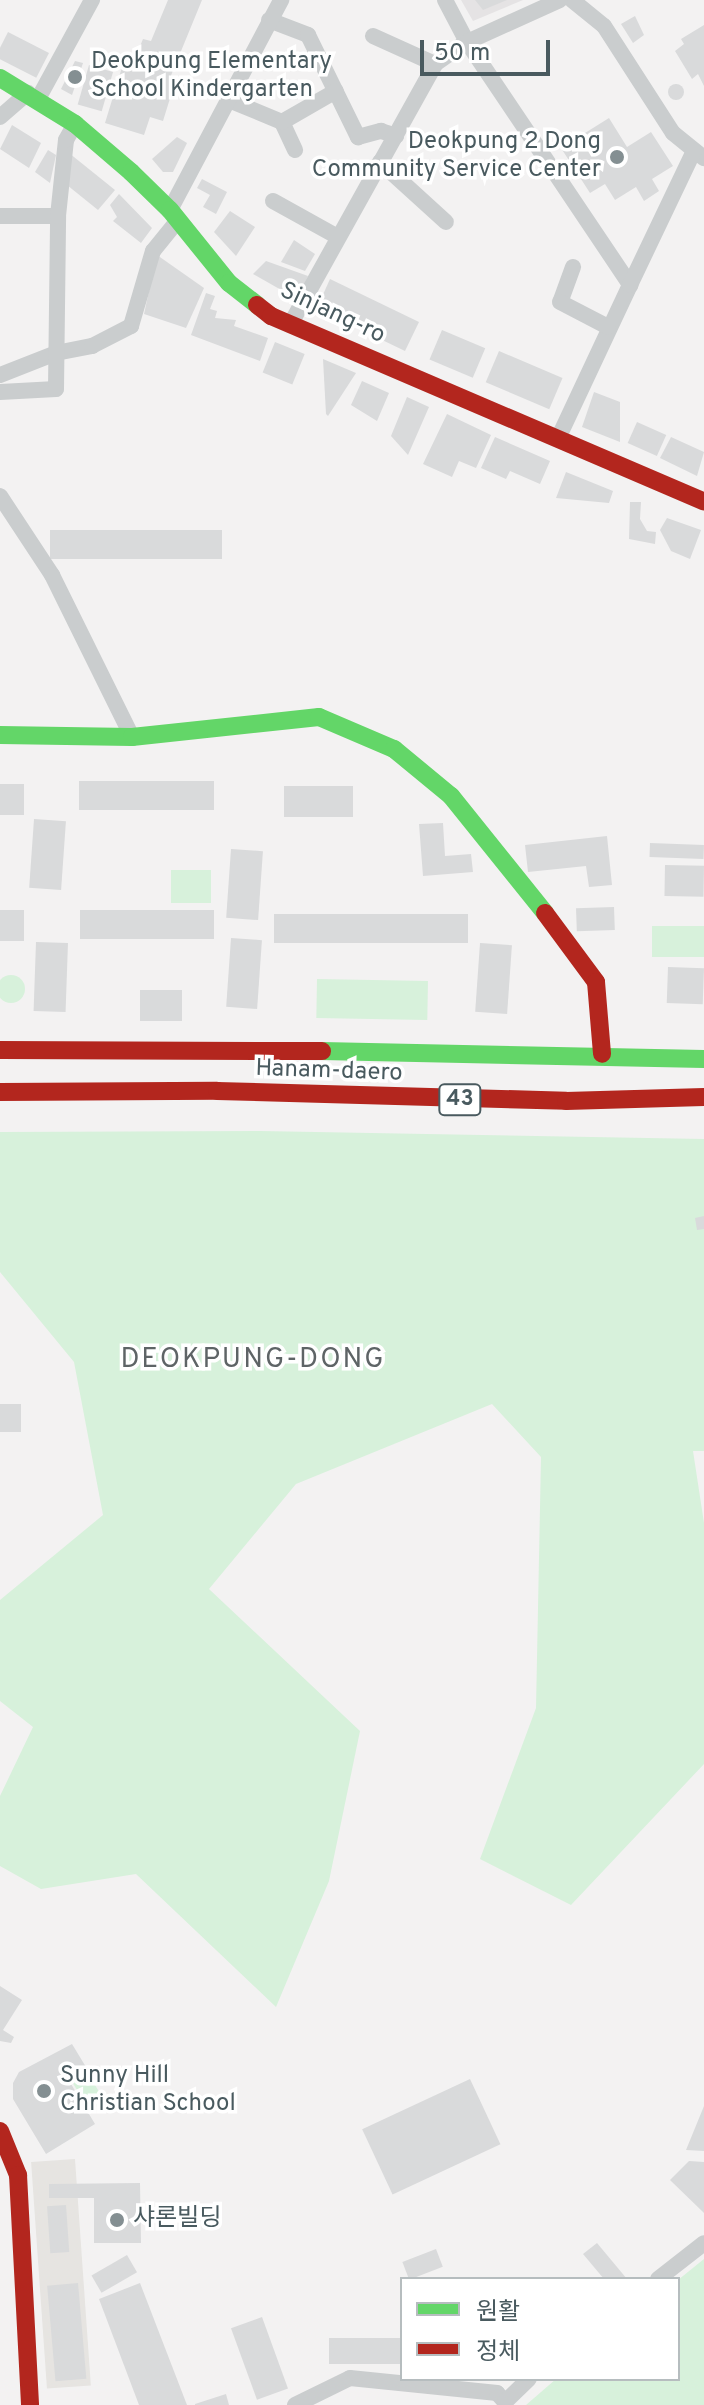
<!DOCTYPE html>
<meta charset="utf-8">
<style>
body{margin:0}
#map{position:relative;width:704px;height:2405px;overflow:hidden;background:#f3f2f2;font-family:Overpass,"Noto Sans KR",sans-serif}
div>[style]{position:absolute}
.commercial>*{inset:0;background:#e6e4e1;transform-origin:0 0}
.education>*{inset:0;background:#e5e3e4}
.green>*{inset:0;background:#d7f1db;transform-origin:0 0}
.round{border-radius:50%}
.building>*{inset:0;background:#d9dadb;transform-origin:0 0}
.street>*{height:16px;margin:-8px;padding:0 8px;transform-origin:8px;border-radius:8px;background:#cacdce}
.fast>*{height:18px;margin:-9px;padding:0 9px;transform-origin:9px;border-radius:9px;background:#63d668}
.jam>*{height:18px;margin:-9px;padding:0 9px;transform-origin:9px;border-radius:9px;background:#b3261e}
.dots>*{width:22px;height:22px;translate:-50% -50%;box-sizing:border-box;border:4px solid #fff;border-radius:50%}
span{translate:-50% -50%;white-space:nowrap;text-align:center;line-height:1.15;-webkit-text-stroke:7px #fff;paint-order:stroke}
.shield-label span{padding:2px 6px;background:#fff;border:2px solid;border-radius:6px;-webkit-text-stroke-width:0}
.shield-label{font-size:22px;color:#495a5f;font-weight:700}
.poi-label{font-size:24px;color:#495a5f}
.left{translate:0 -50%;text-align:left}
.right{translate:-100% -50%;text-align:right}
.street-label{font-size:24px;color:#495a5f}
.quarter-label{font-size:28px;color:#5e6466;letter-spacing:2px}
.legend{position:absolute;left:400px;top:2277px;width:280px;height:104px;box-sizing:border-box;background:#fff;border:2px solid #b6bdbf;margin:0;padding:10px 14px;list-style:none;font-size:24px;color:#495a5f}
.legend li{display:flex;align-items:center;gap:16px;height:40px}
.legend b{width:40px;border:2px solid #b6bdbf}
.scale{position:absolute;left:420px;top:40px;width:130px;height:36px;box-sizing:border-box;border:4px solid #495a5f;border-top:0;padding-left:10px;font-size:24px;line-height:28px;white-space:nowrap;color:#495a5f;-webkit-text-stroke:6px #fff;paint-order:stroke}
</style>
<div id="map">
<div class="commercial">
<i style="left:75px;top:2159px;width:227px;height:44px;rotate:86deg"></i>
</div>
<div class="education">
<i style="clip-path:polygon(461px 0,523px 0,473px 21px)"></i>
</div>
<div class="green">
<i style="left:171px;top:870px;width:40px;height:33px"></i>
<i style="left:652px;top:926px;width:52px;height:31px"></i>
<i class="round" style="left:-3px;top:975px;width:28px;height:28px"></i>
<i style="left:317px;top:979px;width:111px;height:39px;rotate:1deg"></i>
<i style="clip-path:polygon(260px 1131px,704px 1139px,704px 1451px,693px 1451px,704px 1523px,704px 1764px,571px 1905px,480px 1859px,536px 1708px,541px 1457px,492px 1404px,296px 1484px,209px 1589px,360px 1731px,329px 1881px,276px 2007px,136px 1874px,41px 1889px,0 1866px,0 1796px,33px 1727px,0 1701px,0 1600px,103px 1515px,74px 1362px,0 1272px,0 1132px)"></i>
<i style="left:86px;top:2070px;width:37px;height:18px;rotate:59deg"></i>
<i style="clip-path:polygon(704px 2259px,704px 2405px,526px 2405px,556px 2379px,678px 2379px,678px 2280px)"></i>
</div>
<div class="building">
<i style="clip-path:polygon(168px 0,202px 0,170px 78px,176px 79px,163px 121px,150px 117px,144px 135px,105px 123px,123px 64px,132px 66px,143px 39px,151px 41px)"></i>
<i style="clip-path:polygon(475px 0,507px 0,483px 10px)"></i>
<i style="clip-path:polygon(635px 16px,644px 35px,633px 43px,621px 24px)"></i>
<i style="clip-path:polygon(704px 25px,704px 86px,698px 74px,692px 79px,675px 51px,684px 44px,681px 39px)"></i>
<i style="left:8px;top:32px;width:46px;height:28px;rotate:27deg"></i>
<i style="clip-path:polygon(75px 61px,83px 63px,72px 95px,61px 89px)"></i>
<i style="left:89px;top:65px;width:25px;height:41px;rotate:16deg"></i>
<i class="round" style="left:668px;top:84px;width:16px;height:16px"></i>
<i style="clip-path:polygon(609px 118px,627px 147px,651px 132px,673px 166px,652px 179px,659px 191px,644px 201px,636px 187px,615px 200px,605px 184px,590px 193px,561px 148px)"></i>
<i style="clip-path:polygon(12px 125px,41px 143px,29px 168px,0 149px)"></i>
<i style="clip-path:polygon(177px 137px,187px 143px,173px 172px,163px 172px,152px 159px)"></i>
<i style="clip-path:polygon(48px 150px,56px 155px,50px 183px,35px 172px)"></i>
<i style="clip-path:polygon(69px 153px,115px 190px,98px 210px,67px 185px)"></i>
<i style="clip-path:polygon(202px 179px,227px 192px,216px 214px,203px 207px,210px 195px,197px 188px)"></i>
<i style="clip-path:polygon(119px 194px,152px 228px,141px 243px,113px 221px,117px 217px,110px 205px)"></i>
<i style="clip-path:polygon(230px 211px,255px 227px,236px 256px,214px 232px)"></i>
<i style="clip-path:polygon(294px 240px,315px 254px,305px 271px,281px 262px)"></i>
<i style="clip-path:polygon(157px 255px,204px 288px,186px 328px,144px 314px)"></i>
<i style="clip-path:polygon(266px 261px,308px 276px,297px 299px,253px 274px)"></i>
<i style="clip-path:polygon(330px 279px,419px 322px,405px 351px,322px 311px,321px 299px)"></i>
<i style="clip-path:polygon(206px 293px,215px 296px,210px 309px,217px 311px,215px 318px,236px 320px,234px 326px,268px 338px,260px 361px,191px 335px)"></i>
<i style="left:442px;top:330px;width:47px;height:32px;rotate:23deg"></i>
<i style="left:275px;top:342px;width:32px;height:33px;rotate:22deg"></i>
<i style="left:499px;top:351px;width:69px;height:34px;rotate:23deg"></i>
<i style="clip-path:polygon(323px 359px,356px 373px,328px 416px,326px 414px)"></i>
<i style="clip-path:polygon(362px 381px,389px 393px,377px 421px,351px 405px)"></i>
<i style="clip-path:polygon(594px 392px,620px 402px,620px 442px,582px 427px)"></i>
<i style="clip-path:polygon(407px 397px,429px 407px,408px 455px,391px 436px)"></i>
<i style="clip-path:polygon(447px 414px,491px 435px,476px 468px,459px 461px,452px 477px,423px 464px)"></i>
<i style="left:637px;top:422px;width:32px;height:23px;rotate:24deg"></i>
<i style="clip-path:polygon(495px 437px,550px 461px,540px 484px,510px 471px,506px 479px,481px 468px)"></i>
<i style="clip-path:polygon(671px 437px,704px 452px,697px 476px,660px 458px)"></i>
<i style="clip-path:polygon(566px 472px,613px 491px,609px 503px,556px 498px)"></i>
<i style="clip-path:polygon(630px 502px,641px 502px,640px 519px,647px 531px,656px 532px,655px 544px,629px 539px)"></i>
<i style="clip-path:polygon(667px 518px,701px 530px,690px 559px,671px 551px,660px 530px)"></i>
<i style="left:50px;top:530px;width:172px;height:29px"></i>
<i style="left:214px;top:781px;width:29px;height:135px;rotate:90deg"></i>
<i style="left:0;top:784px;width:24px;height:31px"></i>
<i style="left:284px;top:786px;width:69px;height:31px"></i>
<i style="left:34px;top:819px;width:32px;height:69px;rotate:4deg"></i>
<i style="clip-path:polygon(443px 823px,445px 856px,471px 854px,473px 872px,423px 876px,419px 824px)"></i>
<i style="clip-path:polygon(607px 836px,612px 885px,589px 887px,586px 866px,528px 872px,525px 845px)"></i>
<i style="left:650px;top:843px;width:54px;height:14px;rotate:2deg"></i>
<i style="left:231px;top:849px;width:32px;height:69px;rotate:4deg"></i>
<i style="left:665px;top:865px;width:39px;height:31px;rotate:1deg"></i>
<i style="left:614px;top:907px;width:23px;height:38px;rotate:88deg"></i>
<i style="left:0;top:910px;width:24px;height:31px"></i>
<i style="left:214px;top:910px;width:29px;height:134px;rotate:90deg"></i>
<i style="left:274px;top:914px;width:194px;height:29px"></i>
<i style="left:231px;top:938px;width:31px;height:69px;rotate:4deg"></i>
<i style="left:36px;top:942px;width:32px;height:69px;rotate:2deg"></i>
<i style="left:480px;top:943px;width:32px;height:69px;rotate:4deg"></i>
<i style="left:668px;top:967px;width:36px;height:36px;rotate:2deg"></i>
<i style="left:182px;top:990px;width:31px;height:42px;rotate:90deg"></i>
<i style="clip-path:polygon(704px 1216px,704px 1229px,697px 1230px,695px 1218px)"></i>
<i style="left:21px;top:1404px;width:28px;height:21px;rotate:90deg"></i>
<i style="clip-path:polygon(0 1986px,22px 2000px,3px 2030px,14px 2037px,11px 2043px,0 2041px)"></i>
<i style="clip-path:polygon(72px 2044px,86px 2067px,68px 2079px,95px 2124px,46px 2154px,13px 2099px,13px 2083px,19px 2072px)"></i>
<i style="left:470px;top:2079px;width:72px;height:119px;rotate:65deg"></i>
<i style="clip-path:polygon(704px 2106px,704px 2151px,686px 2150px)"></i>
<i style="clip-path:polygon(689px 2161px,704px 2162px,704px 2213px,670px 2180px)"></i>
<i style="clip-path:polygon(140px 2183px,141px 2243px,94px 2243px,94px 2198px,49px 2198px,49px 2184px)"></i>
<i style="left:66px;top:2205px;width:47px;height:19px;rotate:86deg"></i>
<i style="clip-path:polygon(597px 2243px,627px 2279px,604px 2279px,583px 2254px)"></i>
<i style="left:436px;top:2249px;width:19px;height:36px;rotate:69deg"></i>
<i style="left:127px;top:2255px;width:20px;height:41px;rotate:60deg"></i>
<i style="left:78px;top:2283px;width:96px;height:31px;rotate:85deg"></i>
<i style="clip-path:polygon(140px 2283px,187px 2405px,139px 2405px,99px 2299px)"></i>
<i style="left:262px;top:2317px;width:76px;height:33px;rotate:70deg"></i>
<i style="left:329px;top:2338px;width:73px;height:26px"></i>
<i style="clip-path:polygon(226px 2394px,229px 2405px,195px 2405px,195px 2404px)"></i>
</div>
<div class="street">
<i style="left:445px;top:0;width:47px;rotate:62.4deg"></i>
<i style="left:467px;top:42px;width:293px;rotate:56.1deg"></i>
<i style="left:630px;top:285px;width:170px;rotate:115.1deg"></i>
<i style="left:572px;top:0;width:41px;rotate:39.1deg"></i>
<i style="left:604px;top:26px;width:127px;rotate:57.2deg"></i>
<i style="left:673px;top:133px;width:40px;rotate:39deg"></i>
<i style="left:269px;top:20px;width:42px;rotate:21deg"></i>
<i style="left:308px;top:35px;width:114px;rotate:63.9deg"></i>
<i style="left:358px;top:137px;width:24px;rotate:-15deg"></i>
<i style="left:381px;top:131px;width:16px;rotate:18deg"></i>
<i style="left:373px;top:36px;width:68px;rotate:24.3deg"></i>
<i style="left:38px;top:99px;width:113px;rotate:-61.4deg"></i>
<i style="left:229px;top:100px;width:57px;rotate:22.5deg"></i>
<i style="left:282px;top:122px;width:31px;rotate:65deg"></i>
<i style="left:0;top:117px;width:37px;rotate:-41deg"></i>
<i style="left:282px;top:122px;width:62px;rotate:-29.9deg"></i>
<i style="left:380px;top:162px;width:89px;rotate:42.3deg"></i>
<i style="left:273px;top:201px;width:74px;rotate:29deg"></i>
<i style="left:170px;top:210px;width:238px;rotate:-62.1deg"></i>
<i style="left:0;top:216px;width:58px"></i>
<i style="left:573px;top:267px;width:37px;rotate:110deg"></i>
<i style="left:560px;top:302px;width:54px;rotate:27.5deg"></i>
<i style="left:630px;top:285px;width:148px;rotate:-64.5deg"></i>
<i style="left:290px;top:325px;width:299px;rotate:-60.9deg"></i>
<i style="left:435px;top:64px;width:39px;rotate:-35deg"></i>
<i style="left:467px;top:42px;width:102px;rotate:-24.3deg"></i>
<i style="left:0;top:375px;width:60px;rotate:-21.4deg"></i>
<i style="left:56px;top:353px;width:37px;rotate:-11deg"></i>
<i style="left:92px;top:346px;width:44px;rotate:-27.1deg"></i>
<i style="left:131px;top:326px;width:78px;rotate:-73.7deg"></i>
<i style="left:153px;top:251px;width:40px;rotate:-51deg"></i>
<i style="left:0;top:392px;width:56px;rotate:-3.1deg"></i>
<i style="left:56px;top:389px;width:173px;rotate:-89.3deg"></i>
<i style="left:58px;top:216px;width:76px;rotate:-84deg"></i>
<i style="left:66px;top:140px;width:18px;rotate:-61deg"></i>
<i style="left:0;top:496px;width:95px;rotate:56.6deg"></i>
<i style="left:52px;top:575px;width:181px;rotate:63.7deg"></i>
<i style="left:658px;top:2279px;width:58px;rotate:-38deg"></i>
<i style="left:295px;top:2405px;width:61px;rotate:-26.1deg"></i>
<i style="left:350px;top:2378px;width:148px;rotate:5.8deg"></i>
<i style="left:497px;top:2393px;width:12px;rotate:48deg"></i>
<i style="left:505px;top:2402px;width:33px;rotate:-44deg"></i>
</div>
<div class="fast">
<i style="left:0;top:78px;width:88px;rotate:31.5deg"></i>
<i style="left:75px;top:124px;width:74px;rotate:40.6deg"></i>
<i style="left:131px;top:172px;width:54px;rotate:44.3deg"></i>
<i style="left:170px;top:210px;width:94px;rotate:51.1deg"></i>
<i style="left:229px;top:283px;width:36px;rotate:38deg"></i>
<i style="left:0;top:735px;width:132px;rotate:0.9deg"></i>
<i style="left:132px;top:737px;width:188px;rotate:-6.1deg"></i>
<i style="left:319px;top:717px;width:82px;rotate:23.1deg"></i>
<i style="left:394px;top:749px;width:74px;rotate:39.5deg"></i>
<i style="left:451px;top:796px;width:150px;rotate:51.2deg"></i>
<i style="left:322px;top:1051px;width:382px;rotate:1.2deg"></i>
</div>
<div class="jam">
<i style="left:257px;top:305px;width:18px;rotate:38deg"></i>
<i style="left:271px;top:316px;width:471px;rotate:23.2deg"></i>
<i style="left:545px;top:913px;width:86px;rotate:53.5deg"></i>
<i style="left:596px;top:982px;width:72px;rotate:85.2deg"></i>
<i style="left:0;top:1050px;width:322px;rotate:0.2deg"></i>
<i style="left:0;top:1092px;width:217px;rotate:-0.3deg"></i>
<i style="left:217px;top:1091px;width:349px;rotate:1.6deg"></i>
<i style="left:566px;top:1101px;width:138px;rotate:-1.7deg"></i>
<i style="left:0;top:2131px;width:48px;rotate:67.8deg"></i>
<i style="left:18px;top:2175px;width:230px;rotate:87deg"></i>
</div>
<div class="dots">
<i style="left:75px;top:77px;background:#848f92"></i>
<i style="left:617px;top:157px;background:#848f92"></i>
<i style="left:44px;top:2091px;background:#848f92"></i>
<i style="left:117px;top:2220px;background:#848f92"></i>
</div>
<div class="shield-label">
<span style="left:460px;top:1100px">43</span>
</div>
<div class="poi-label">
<span class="left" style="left:91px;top:77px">Deokpung Elementary<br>School Kindergarten</span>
<span class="right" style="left:601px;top:157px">Deokpung 2 Dong<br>Community Service Center</span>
<span class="left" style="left:60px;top:2091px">Sunny Hill<br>Christian School</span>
<span class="left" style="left:133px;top:2220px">샤론빌딩</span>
</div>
<div class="street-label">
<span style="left:332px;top:314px;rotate:25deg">Sinjang-ro</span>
<span style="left:329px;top:1072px;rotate:2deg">Hanam-daero</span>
</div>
<div class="quarter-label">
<span style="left:253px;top:1360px">DEOKPUNG-DONG</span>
</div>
<ul class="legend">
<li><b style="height:10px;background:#63d668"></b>원활</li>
<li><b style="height:10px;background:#b3261e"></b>정체</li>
</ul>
<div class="scale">50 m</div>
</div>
